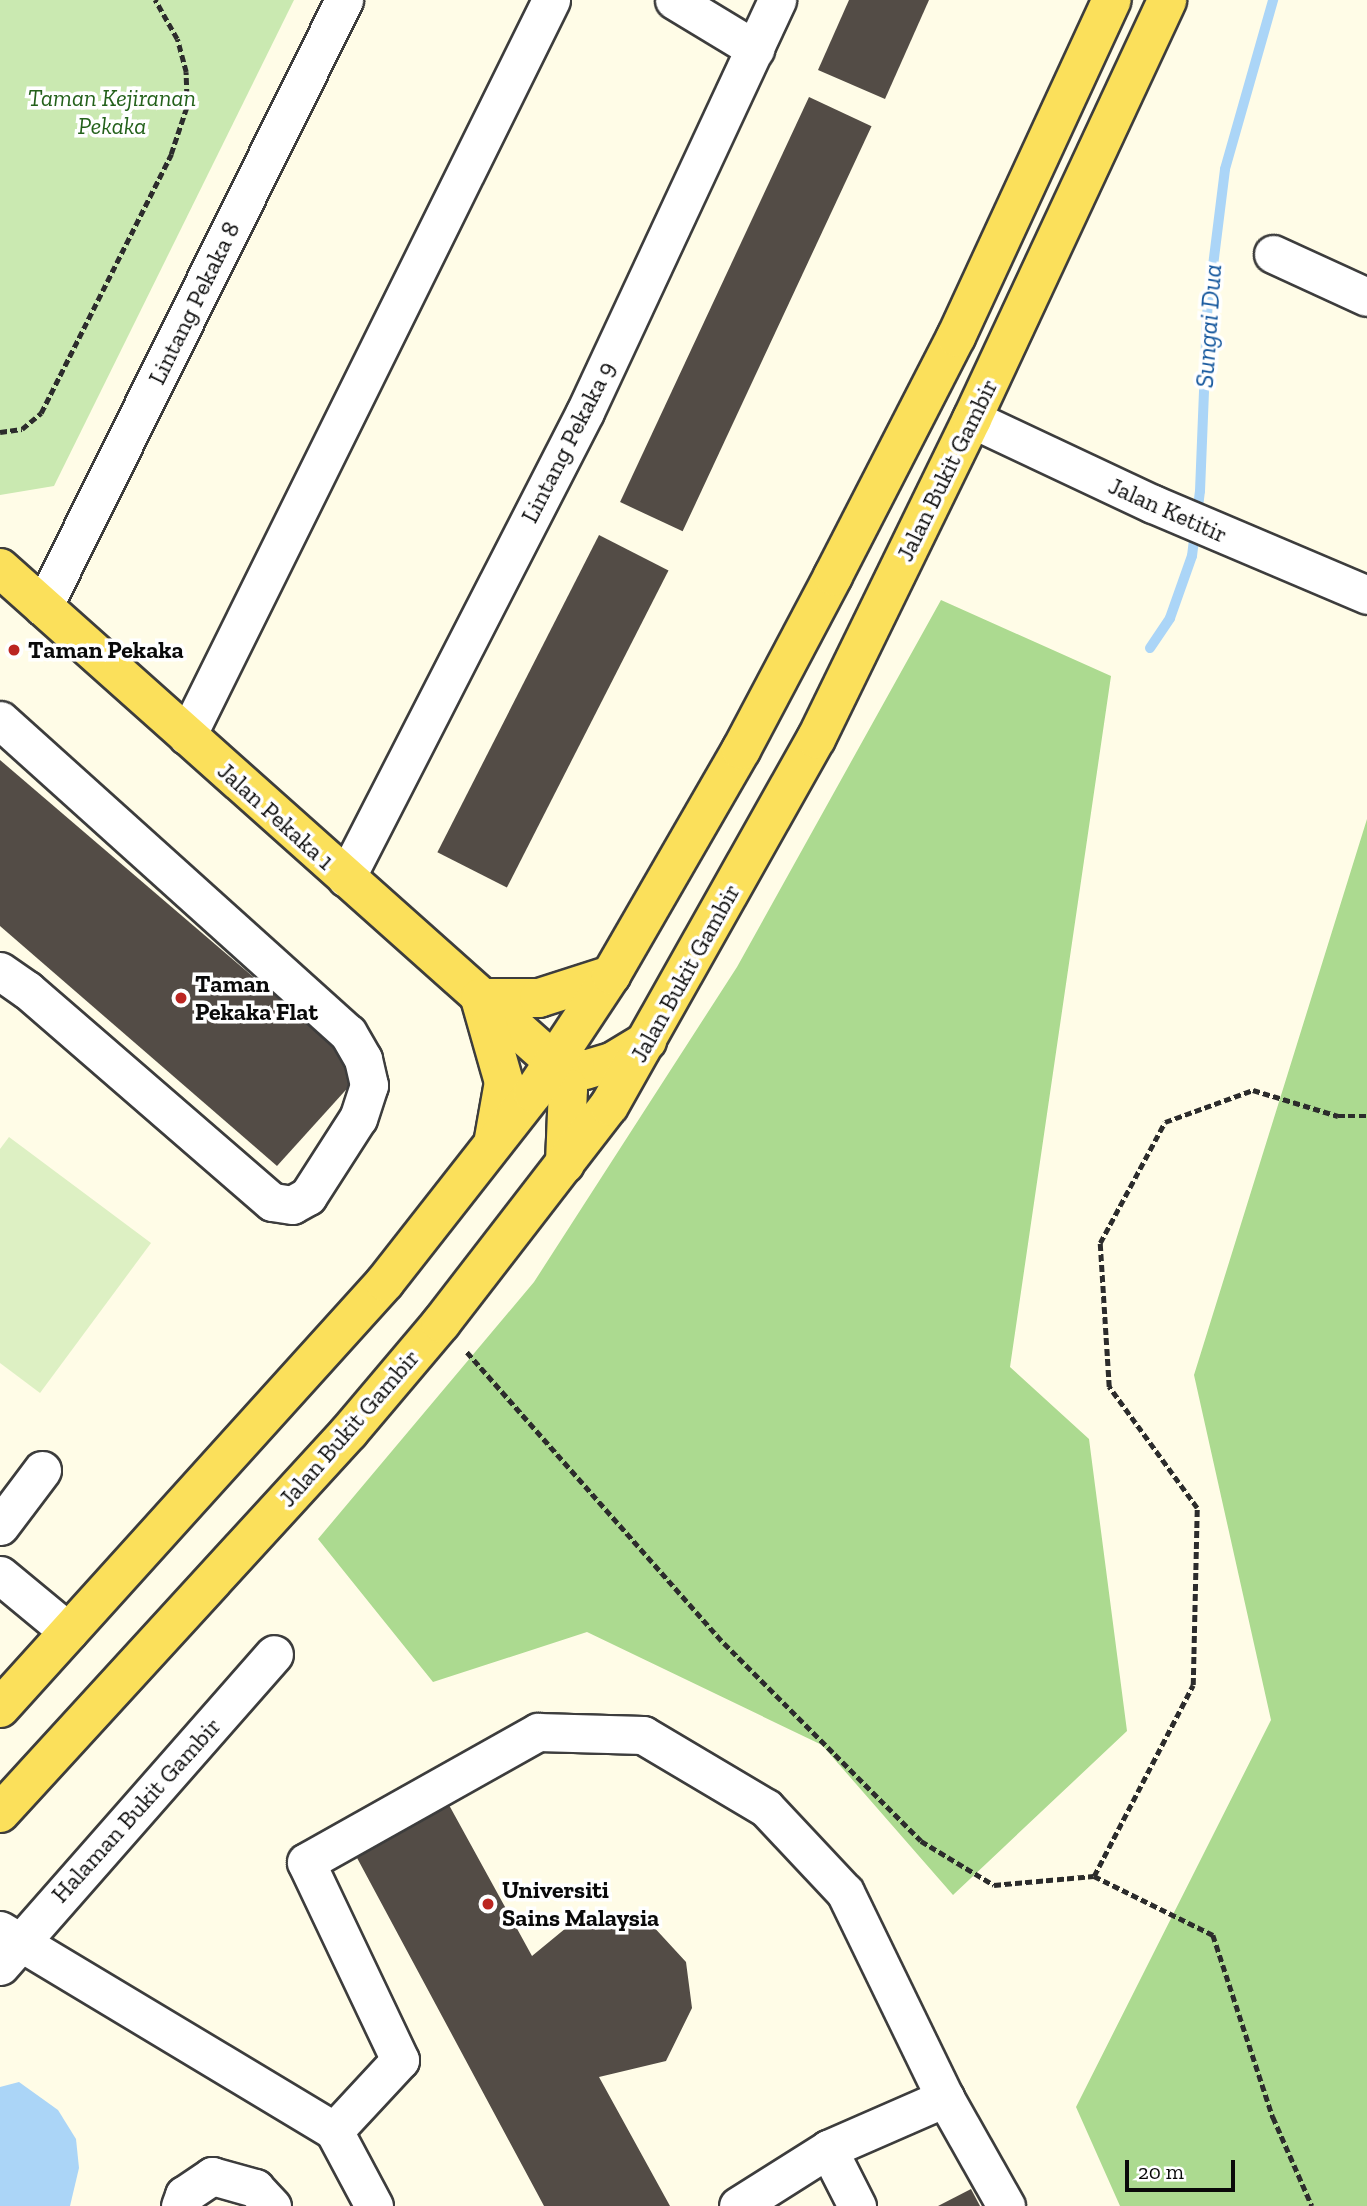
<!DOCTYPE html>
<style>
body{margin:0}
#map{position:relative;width:1367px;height:2206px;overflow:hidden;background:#fffce7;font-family:"Zilla Slab",serif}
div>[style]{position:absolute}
.green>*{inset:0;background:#cae9b1}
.forest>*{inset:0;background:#acda90}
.pitch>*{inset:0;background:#ddf0c3}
.water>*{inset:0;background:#abd5f7}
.stream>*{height:10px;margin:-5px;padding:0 5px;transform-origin:5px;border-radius:5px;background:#abd5f7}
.building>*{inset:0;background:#534c46;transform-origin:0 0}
.path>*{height:4.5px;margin-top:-2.25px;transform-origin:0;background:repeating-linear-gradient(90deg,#2c2c2c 0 7px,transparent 0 10.5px)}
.roads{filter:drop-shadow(2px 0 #3d3d3d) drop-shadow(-2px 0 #3d3d3d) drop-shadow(0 2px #3d3d3d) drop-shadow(0 -2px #3d3d3d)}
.minor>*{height:37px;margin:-18.5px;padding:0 18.5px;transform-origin:18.5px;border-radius:18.5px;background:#fff}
.major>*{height:38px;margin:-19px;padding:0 19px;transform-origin:19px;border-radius:19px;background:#fbe05b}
.dots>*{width:19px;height:19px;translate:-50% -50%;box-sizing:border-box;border:4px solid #fff;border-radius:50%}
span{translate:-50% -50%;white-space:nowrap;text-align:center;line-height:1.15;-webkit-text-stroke:7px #fff;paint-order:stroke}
.park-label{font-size:24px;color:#24611b;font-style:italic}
.street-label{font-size:24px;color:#0a0a0a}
.poi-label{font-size:24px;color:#0a0a0a;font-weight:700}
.left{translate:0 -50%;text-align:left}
.water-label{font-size:26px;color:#13569c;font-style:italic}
.scale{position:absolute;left:1125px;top:2160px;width:110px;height:32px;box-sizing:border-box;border:4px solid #0a0a0a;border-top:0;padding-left:9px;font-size:21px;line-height:24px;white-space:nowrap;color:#0a0a0a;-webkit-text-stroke:5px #fff;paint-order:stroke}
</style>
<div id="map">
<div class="green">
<i style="clip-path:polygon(0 0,294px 0,54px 486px,0 495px)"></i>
</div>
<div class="forest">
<i style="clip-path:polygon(941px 600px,1111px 676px,1010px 1367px,1089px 1439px,1127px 1731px,953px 1895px,822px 1745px,587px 1632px,433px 1682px,318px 1539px,534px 1282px,737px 967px)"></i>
<i style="clip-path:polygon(1367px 819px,1367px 2206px,1120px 2206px,1076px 2107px,1271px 1720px,1194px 1375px)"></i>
</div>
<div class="pitch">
<i style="clip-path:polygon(9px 1137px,151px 1243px,40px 1393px,0 1363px,0 1149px)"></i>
</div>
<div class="water">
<i style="clip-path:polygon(19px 2082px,58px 2110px,76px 2139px,79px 2168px,70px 2206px,0 2206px,0 2087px)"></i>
</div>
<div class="stream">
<i style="left:1150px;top:648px;width:36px;rotate:-56deg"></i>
<i style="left:1170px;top:618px;width:66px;rotate:-70.5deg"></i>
<i style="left:1192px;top:556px;width:65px;rotate:-83deg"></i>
<i style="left:1200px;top:491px;width:177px;rotate:-87.7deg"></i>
<i style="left:1207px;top:314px;width:146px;rotate:-82.9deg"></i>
<i style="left:1225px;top:169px;width:176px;rotate:-74.1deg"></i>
</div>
<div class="building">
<i style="clip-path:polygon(849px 0,929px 0,885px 99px,818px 70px)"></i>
<i style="left:809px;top:97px;width:69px;height:447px;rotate:25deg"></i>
<i style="left:599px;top:535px;width:78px;height:356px;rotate:27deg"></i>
<i style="clip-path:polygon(0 760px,363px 1071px,277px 1166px,0 926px)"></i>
<i style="clip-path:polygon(449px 1805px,532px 1956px,566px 1928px,613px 1917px,651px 1924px,686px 1962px,692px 2008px,666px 2061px,599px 2077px,670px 2206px,544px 2206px,356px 1856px)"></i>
<i style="clip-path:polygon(971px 2189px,980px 2206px,938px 2206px)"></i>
</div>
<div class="path">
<i style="left:0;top:432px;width:22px;rotate:-8deg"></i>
<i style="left:22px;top:429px;width:25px;rotate:-40deg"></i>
<i style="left:41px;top:413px;width:290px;rotate:-63.3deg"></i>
<i style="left:171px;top:154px;width:51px;rotate:-71.6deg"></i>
<i style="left:187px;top:106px;width:34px;rotate:-92deg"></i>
<i style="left:186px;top:72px;width:34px;rotate:-105deg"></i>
<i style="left:177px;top:39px;width:45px;rotate:-119.4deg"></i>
<i style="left:467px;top:1352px;width:388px;rotate:48.6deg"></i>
<i style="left:724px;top:1643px;width:279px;rotate:45.1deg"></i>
<i style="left:921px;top:1841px;width:85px;rotate:31.1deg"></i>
<i style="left:994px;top:1885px;width:100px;rotate:-5.1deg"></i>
<i style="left:1094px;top:1876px;width:133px;rotate:26.4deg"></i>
<i style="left:1213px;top:1935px;width:192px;rotate:71.8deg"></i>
<i style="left:1273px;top:2117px;width:97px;rotate:66.3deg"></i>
<i style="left:1094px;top:1876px;width:215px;rotate:-62.6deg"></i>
<i style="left:1193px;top:1685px;width:177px;rotate:-88.7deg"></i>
<i style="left:1197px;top:1508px;width:150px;rotate:-126deg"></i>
<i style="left:1109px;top:1387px;width:144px;rotate:-93.6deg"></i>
<i style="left:1100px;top:1243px;width:137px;rotate:-61.8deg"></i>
<i style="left:1165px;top:1122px;width:94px;rotate:-20deg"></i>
<i style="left:1253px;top:1090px;width:89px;rotate:17deg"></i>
<i style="left:1338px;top:1116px;width:29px"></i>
</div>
<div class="roads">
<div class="minor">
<i style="left:674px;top:0;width:95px;rotate:31.2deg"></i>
<i style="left:1273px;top:254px;width:103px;rotate:24.6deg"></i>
<i style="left:972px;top:419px;width:200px;rotate:25.2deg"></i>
<i style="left:1153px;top:504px;width:233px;rotate:23deg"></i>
<i style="left:43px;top:607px;width:678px;rotate:-63.62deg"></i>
<i style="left:0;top:720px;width:468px;rotate:42deg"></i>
<i style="left:348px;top:1033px;width:30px;rotate:60deg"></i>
<i style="left:363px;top:1059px;width:27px;rotate:77deg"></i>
<i style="left:369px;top:1085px;width:35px;rotate:108deg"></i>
<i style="left:358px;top:1118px;width:93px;rotate:122.7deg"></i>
<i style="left:308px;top:1196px;width:18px;rotate:151deg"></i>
<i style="left:292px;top:1205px;width:20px;rotate:-171deg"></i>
<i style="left:272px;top:1202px;width:324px;rotate:-139.1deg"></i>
<i style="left:27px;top:990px;width:33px;rotate:-145deg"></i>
<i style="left:187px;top:736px;width:821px;rotate:-63.68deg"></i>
<i style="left:346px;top:878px;width:524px;rotate:-62.85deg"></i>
<i style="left:585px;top:412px;width:455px;rotate:-65deg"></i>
<i style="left:0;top:1526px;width:70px;rotate:-53.1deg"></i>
<i style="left:0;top:1575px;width:89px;rotate:39.6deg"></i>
<i style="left:0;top:1930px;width:390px;rotate:31deg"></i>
<i style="left:334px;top:2131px;width:85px;rotate:61.9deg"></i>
<i style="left:0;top:1966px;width:415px;rotate:-48.7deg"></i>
<i style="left:334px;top:2131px;width:97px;rotate:-47.1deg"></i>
<i style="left:400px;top:2060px;width:219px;rotate:-115.4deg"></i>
<i style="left:306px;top:1862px;width:266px;rotate:-29.3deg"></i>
<i style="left:538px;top:1732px;width:105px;rotate:1.6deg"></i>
<i style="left:643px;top:1735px;width:143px;rotate:30.7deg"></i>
<i style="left:766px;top:1808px;width:115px;rotate:46.8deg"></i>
<i style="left:845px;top:1892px;width:229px;rotate:64.1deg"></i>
<i style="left:945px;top:2098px;width:124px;rotate:60.5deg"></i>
<i style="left:828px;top:2149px;width:64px;rotate:63deg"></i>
<i style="left:180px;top:2206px;width:12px;rotate:-70deg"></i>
<i style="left:184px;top:2195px;width:34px;rotate:-34deg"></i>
<i style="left:212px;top:2176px;width:45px;rotate:15.6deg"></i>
<i style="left:255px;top:2188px;width:25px;rotate:47deg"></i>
<i style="left:738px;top:2206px;width:107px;rotate:-32.3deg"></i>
<i style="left:828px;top:2149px;width:128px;rotate:-23.6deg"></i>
</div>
<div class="major">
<i style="left:0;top:568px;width:742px;rotate:41.72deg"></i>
<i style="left:554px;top:1062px;width:32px;rotate:14deg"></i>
<i style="left:585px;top:1070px;width:28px;rotate:-17deg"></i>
<i style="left:612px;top:1062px;width:41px;rotate:-31deg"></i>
<i style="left:480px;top:998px;width:87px;rotate:74.1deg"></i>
<i style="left:504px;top:1082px;width:58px;rotate:100deg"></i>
<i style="left:480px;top:998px;width:59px"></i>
<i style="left:539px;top:998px;width:76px;rotate:-17.7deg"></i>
<i style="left:554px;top:1062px;width:30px;rotate:62deg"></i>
<i style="left:568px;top:1088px;width:76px;rotate:92.3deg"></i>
<i style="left:0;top:1708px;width:574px;rotate:-47.89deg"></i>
<i style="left:385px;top:1282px;width:240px;rotate:-51.9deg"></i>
<i style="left:533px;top:1093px;width:141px;rotate:-56.5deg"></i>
<i style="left:611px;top:975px;width:260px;rotate:-60deg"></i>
<i style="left:741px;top:750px;width:197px;rotate:-62.1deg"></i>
<i style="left:833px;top:576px;width:269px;rotate:-62.8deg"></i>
<i style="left:956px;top:337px;width:371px;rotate:-65.2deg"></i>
<i style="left:0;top:1813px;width:517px;rotate:-47.51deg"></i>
<i style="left:349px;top:1432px;width:143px;rotate:-49.8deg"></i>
<i style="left:441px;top:1323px;width:274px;rotate:-52.3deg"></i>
<i style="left:609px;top:1106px;width:421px;rotate:-60.6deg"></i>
<i style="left:816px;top:739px;width:356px;rotate:-64deg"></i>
<i style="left:972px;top:419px;width:462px;rotate:-65deg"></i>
</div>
</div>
<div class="dots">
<i style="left:14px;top:650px;background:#bb2521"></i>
<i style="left:181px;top:998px;background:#bb2521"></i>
<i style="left:488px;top:1904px;background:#bb2521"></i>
</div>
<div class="park-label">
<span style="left:112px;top:112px">Taman Kejiranan<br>Pekaka</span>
</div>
<div class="street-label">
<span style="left:194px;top:303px;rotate:-64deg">Lintang Pekaka 8</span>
<span style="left:568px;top:442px;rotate:-63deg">Lintang Pekaka 9</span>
<span style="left:947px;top:470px;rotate:-64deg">Jalan Bukit Gambir</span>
<span style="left:1168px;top:510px;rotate:24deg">Jalan Ketitir</span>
<span style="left:276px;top:816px;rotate:42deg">Jalan Pekaka 1</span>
<span style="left:685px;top:973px;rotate:-61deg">Jalan Bukit Gambir</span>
<span style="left:349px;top:1428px;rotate:-49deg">Jalan Bukit Gambir</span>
<span style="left:136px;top:1810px;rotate:-48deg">Halaman Bukit Gambir</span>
</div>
<div class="poi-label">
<span class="left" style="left:28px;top:650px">Taman Pekaka</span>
<span class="left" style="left:195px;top:998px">Taman<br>Pekaka Flat</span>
<span class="left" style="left:502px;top:1904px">Universiti<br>Sains Malaysia</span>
</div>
<div class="water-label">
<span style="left:1209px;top:326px;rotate:-86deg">Sungai Dua</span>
</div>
<div class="scale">20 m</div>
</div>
